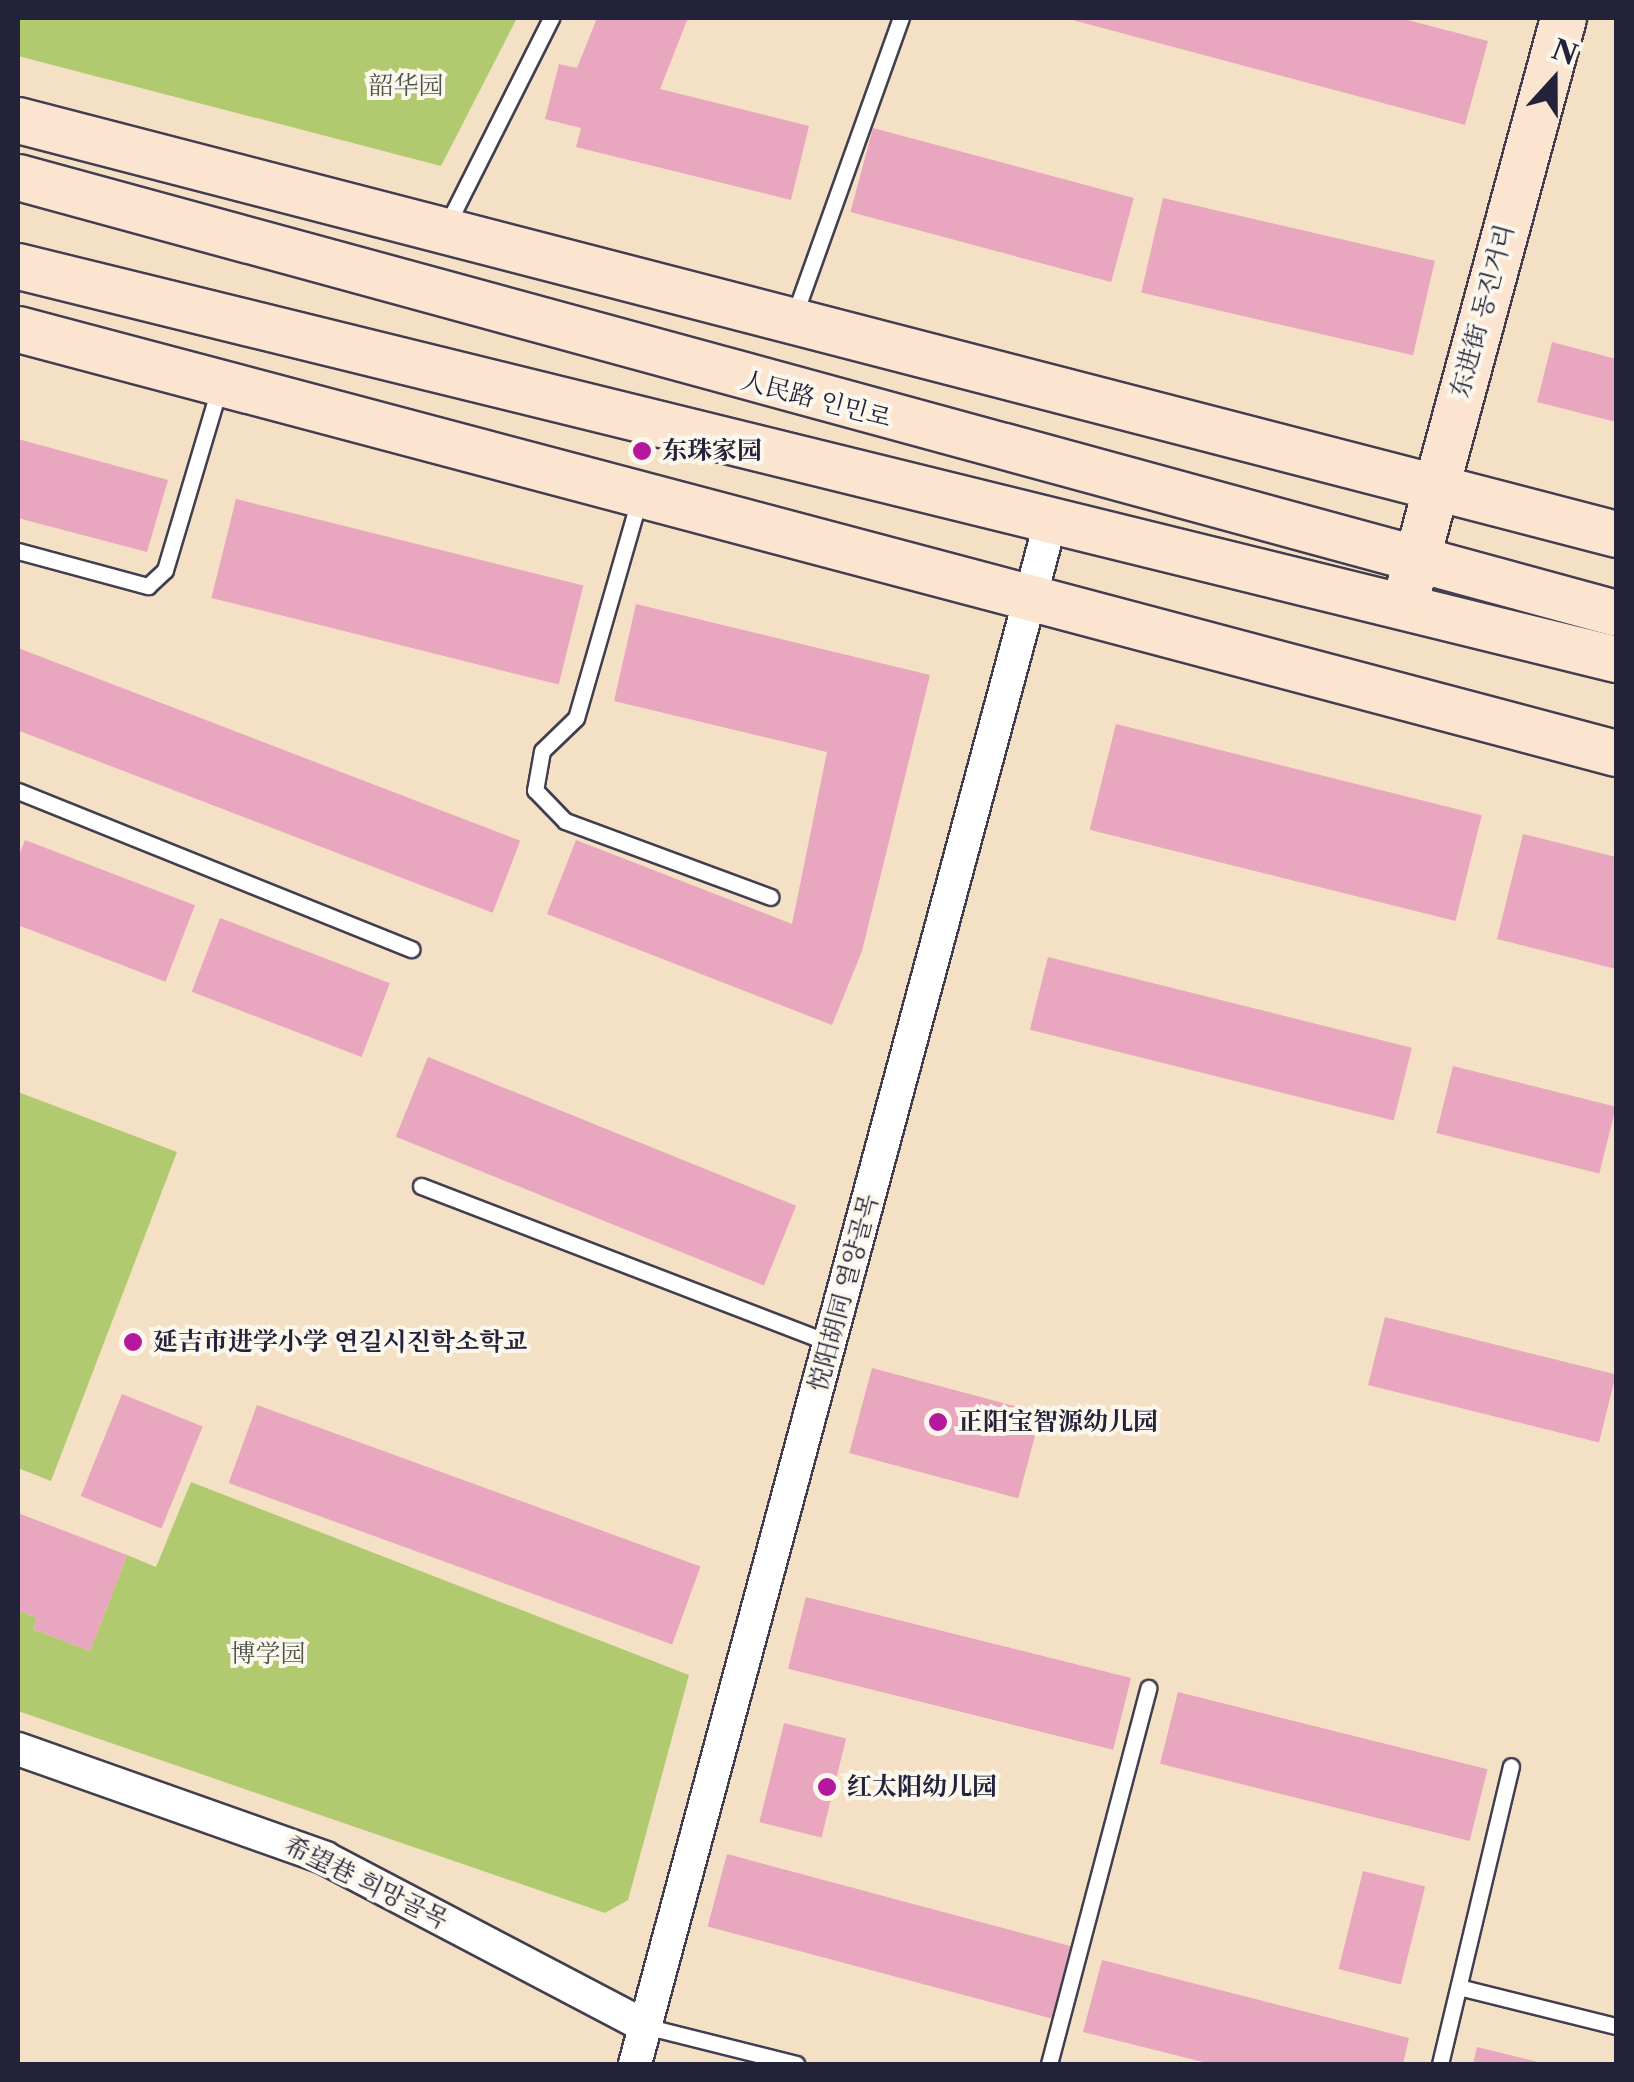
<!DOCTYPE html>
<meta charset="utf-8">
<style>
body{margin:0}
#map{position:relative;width:1634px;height:2082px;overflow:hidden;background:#f4e0c5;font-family:"Libre Caslon Text","Noto Serif SC","Noto Serif KR",serif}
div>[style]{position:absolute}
.green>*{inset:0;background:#b2ca6f}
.building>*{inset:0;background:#e9a6bf;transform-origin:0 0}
.roads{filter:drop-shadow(2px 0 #423e50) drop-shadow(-2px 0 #423e50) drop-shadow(0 2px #423e50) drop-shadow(0 -2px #423e50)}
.lane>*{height:15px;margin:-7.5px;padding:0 7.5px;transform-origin:7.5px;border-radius:7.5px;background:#fff}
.street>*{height:32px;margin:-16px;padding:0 16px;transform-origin:16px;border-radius:16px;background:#fff}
.secondary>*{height:45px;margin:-22.5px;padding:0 22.5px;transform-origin:22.5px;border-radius:22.5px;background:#fce5d0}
.dots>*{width:28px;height:28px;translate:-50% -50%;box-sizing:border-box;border:5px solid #fbf7ec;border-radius:50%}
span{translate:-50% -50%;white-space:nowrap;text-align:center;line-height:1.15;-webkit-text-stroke:8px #fbf7ec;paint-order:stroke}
.park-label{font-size:25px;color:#4d544b}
.street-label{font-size:25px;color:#22223b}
.poi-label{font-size:25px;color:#22223b;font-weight:700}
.left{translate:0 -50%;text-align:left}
.frame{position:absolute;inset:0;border:20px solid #22223b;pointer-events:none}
.north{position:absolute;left:1504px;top:30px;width:100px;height:100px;-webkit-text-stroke:8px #fbf7ec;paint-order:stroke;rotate:21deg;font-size:28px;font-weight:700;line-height:40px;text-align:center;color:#22223b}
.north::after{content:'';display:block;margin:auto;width:35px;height:45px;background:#22223b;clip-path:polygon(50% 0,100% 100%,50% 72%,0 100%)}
</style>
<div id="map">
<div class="green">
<i style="clip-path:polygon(18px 18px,517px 18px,441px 166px,18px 56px)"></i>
<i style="clip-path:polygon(18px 1092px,177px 1152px,51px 1481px,18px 1468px)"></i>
<i style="clip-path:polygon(191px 1482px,689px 1675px,628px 1900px,605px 1913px,18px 1711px,18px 1610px,37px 1618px,33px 1629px,90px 1651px,127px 1555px,156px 1567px)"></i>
</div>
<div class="building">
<i style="clip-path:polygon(597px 18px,688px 18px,660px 89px,809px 126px,791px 200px,576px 147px,581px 128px,545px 119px,559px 64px,577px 68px)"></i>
<i style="clip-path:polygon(1065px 18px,1400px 18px,1488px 41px,1465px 125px)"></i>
<i style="left:873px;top:128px;width:270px;height:87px;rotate:15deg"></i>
<i style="left:1163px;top:198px;width:279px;height:97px;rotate:13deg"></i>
<i style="clip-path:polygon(1552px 342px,1616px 359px,1616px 422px,1537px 402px)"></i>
<i style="clip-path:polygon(18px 439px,168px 480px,147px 552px,18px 518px)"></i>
<i style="left:236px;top:499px;width:358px;height:102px;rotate:14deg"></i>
<i style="clip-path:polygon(636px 604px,930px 675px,862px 951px,832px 1025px,547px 914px,576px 840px,792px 924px,827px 752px,614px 701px)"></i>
<i style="left:18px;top:648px;width:538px;height:77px;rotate:21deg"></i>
<i style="left:1116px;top:724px;width:377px;height:109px;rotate:14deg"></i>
<i style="clip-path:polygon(1523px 834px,1616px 857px,1616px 969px,1497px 939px)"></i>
<i style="left:25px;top:840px;width:182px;height:82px;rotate:21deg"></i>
<i style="left:220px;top:918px;width:182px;height:79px;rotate:21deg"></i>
<i style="left:1048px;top:957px;width:375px;height:75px;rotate:14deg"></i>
<i style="left:428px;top:1057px;width:397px;height:86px;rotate:22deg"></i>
<i style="left:1453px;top:1066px;width:168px;height:69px;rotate:14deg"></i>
<i style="left:1385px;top:1317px;width:238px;height:70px;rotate:14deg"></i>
<i style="left:872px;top:1368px;width:175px;height:88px;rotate:15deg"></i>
<i style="left:122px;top:1394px;width:87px;height:110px;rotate:22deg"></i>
<i style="left:257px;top:1405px;width:472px;height:83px;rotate:20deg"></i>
<i style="clip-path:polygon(18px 1513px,127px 1555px,90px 1651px,33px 1629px,37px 1618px,18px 1610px)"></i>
<i style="left:806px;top:1597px;width:335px;height:74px;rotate:14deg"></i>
<i style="left:1178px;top:1692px;width:319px;height:74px;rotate:14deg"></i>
<i style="left:784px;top:1723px;width:64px;height:102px;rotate:14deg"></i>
<i style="left:727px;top:1854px;width:356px;height:75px;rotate:15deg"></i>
<i style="left:1363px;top:1871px;width:64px;height:101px;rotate:14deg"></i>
<i style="clip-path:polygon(1102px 1960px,1409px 2038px,1403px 2064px,1211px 2064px,1083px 2032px)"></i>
<i style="clip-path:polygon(1477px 2047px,1542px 2063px,1542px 2064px,1473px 2064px)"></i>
</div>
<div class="roads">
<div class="lane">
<i style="left:447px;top:225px;width:232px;rotate:-63.3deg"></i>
<i style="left:793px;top:319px;width:320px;rotate:-70.3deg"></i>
<i style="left:639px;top:500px;width:227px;rotate:106.1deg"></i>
<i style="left:576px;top:718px;width:47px;rotate:135.9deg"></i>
<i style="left:542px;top:751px;width:40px;rotate:100deg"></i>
<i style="left:535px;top:790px;width:43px;rotate:45.9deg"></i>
<i style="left:565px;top:821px;width:219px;rotate:20.3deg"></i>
<i style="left:18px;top:551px;width:135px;rotate:15.1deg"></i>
<i style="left:148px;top:586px;width:23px;rotate:-43deg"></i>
<i style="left:165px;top:570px;width:192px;rotate:-73.4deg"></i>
<i style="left:18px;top:791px;width:424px;rotate:21.9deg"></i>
<i style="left:421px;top:1186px;width:438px;rotate:21deg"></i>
<i style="left:1459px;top:1987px;width:162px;rotate:14deg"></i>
<i style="left:645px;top:2026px;width:156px;rotate:14.1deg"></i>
<i style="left:1049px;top:2064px;width:389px;rotate:-75.2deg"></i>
<i style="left:1440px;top:2064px;width:306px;rotate:-76.6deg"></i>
</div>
<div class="street">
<i style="left:18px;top:1749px;width:326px;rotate:19.5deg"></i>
<i style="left:325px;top:1858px;width:361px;rotate:27.7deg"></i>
<i style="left:635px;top:2064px;width:1599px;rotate:-74.92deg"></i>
</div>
<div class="secondary">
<i style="left:18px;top:120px;width:1651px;rotate:14.52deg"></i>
<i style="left:18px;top:177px;width:1656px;rotate:15.26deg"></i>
<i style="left:18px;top:266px;width:1646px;rotate:13.82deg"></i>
<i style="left:18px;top:329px;width:1653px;rotate:14.86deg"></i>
<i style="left:1408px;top:590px;width:593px;rotate:-74.84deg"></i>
</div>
</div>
<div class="dots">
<i style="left:642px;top:451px;background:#b5179e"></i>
<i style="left:133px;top:1342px;background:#b5179e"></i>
<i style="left:938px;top:1422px;background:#b5179e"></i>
<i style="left:827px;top:1787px;background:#b5179e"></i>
</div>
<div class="park-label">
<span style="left:406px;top:86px">韶华园</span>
<span style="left:268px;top:1654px">博学园</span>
</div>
<div class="street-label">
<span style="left:1483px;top:311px;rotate:-75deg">东进街 동진거리</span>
<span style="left:816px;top:400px;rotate:15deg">人民路 인민로</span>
<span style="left:844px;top:1293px;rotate:-75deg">悦阳胡同 열양골목</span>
<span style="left:366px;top:1883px;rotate:26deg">希望巷 희망골목</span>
</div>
<div class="poi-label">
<span class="left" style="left:662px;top:451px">东珠家园</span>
<span class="left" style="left:153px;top:1342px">延吉市进学小学 연길시진학소학교</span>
<span class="left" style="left:958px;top:1422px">正阳宝智源幼儿园</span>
<span class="left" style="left:847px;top:1787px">红太阳幼儿园</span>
</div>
<div class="frame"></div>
<div class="north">N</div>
</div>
